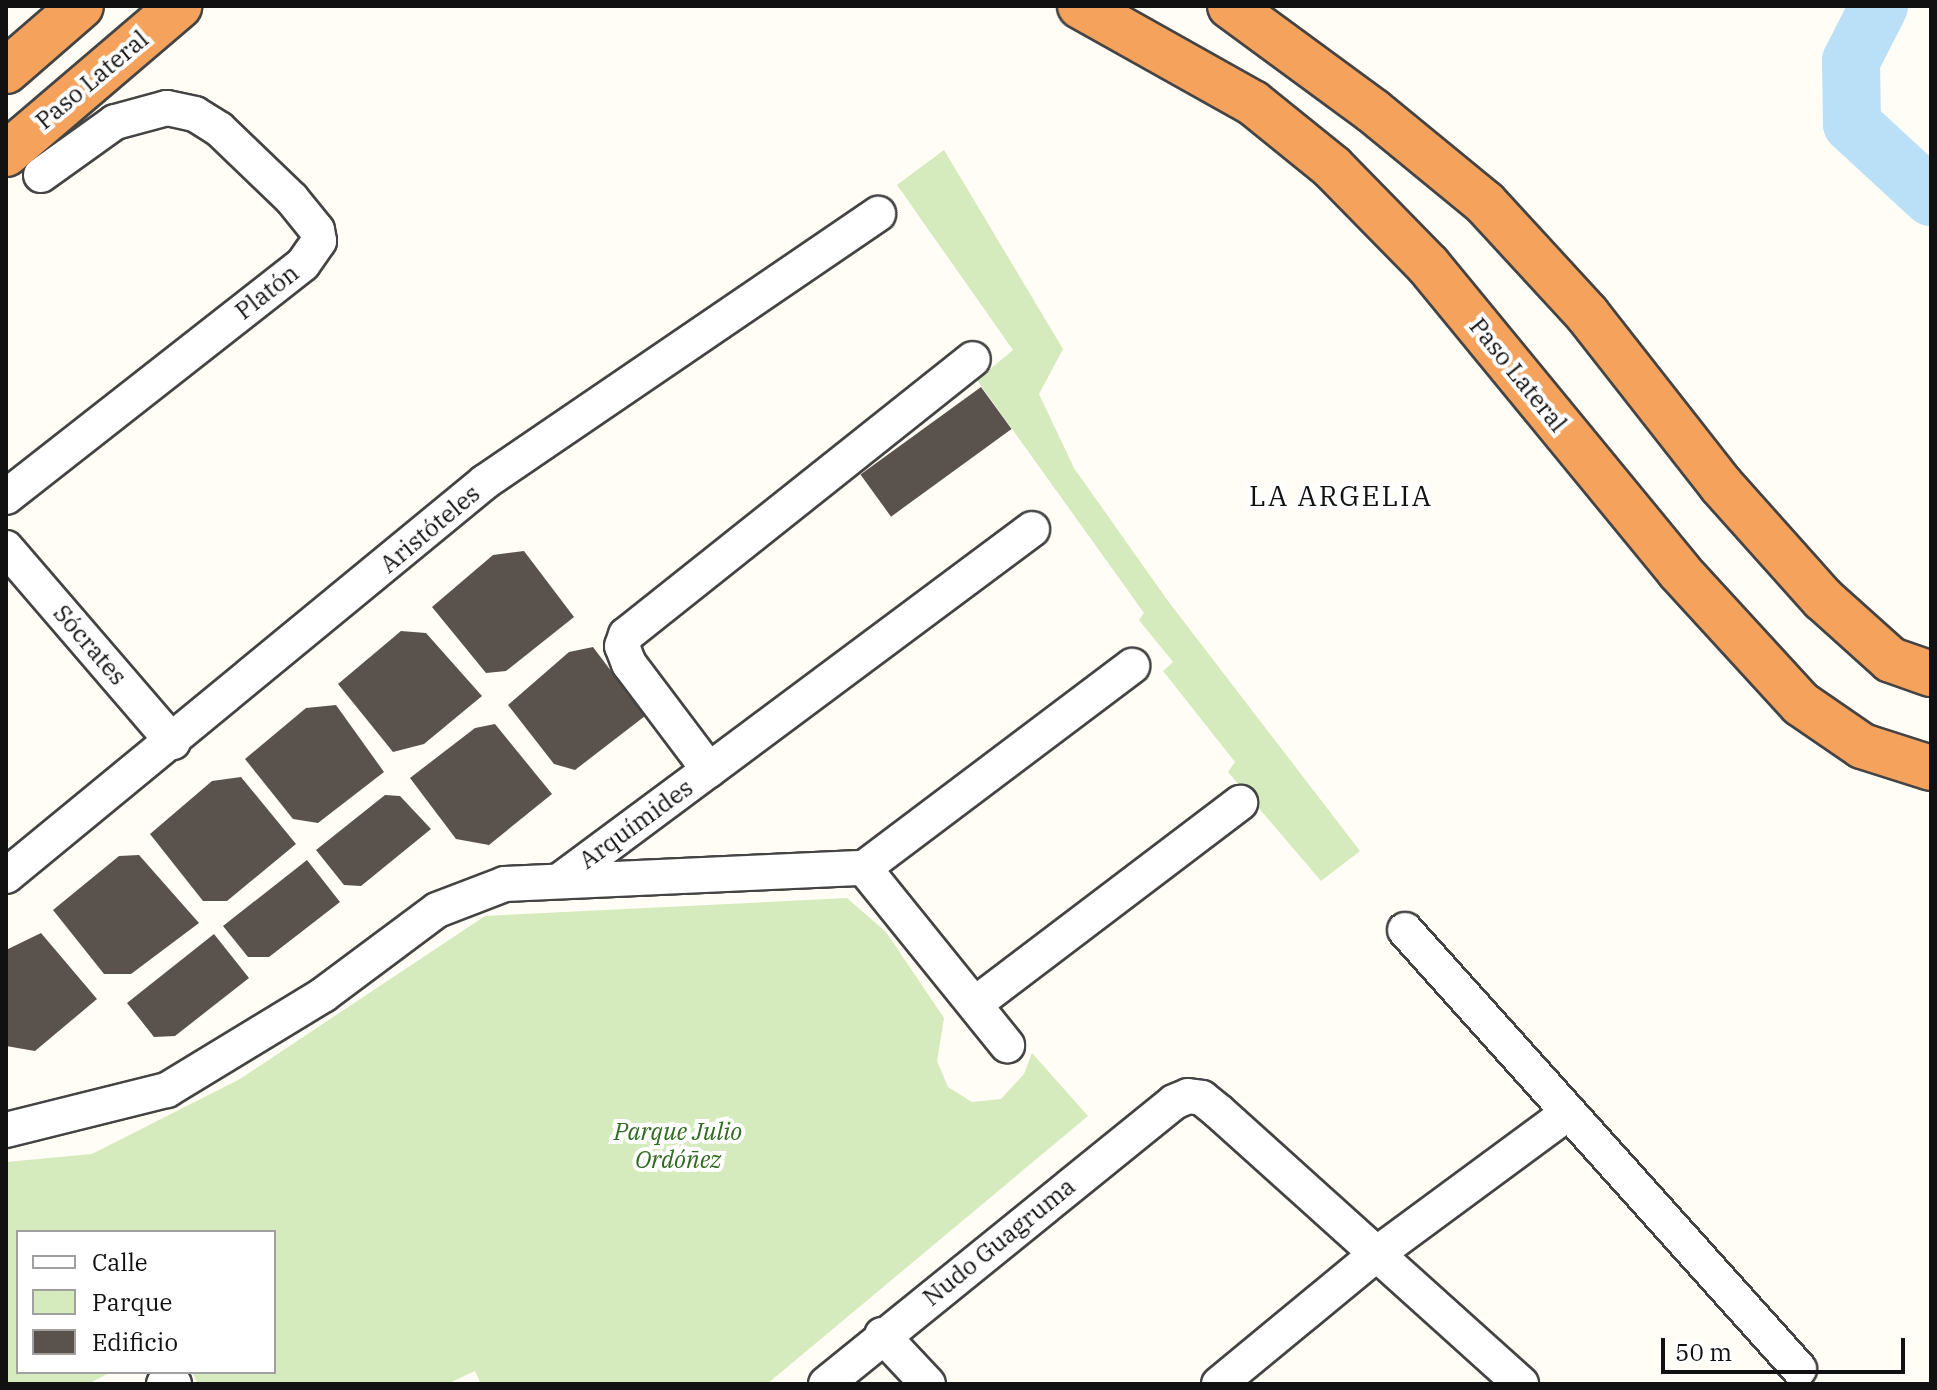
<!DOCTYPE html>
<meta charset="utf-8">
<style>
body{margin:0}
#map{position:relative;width:1937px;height:1390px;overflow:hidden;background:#fffdf5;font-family:"IBM Plex Serif",serif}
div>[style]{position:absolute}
.green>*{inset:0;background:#d5ebbd}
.river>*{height:58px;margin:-29px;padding:0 29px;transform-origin:29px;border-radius:29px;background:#b9e0f7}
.building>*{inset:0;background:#5a524d;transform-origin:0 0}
.roads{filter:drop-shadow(2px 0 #444) drop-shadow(-2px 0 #444) drop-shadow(0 2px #444) drop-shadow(0 -2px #444)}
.street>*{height:34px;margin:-17px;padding:0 17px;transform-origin:17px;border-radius:17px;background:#fff}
.highway>*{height:44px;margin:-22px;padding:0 22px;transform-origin:22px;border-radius:22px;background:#f5a25d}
span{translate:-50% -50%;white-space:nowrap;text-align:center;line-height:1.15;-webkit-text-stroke:8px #fff;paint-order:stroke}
.street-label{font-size:24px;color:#111}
.park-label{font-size:24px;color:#2f6b1f;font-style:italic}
.quarter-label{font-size:28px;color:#111;letter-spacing:2px}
.frame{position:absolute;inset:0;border:8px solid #111;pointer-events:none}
.legend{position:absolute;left:16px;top:1230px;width:260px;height:144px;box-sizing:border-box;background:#fff;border:2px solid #a0a0a0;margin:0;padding:10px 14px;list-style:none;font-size:24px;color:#111}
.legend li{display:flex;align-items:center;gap:16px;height:40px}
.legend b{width:40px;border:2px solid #a0a0a0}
.scale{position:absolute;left:1661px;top:1338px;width:244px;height:36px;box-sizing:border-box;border:4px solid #111;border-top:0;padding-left:10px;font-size:24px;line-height:28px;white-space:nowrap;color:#111;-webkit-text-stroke:6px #fff;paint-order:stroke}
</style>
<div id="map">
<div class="green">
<i style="clip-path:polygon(944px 150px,1063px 349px,1039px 394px,1074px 468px,1168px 601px,1360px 851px,1321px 881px,1228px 772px,1235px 762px,1163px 671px,1173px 662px,1139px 620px,1144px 613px,977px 380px,1013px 350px,897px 185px)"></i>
<i style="clip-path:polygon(847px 898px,886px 932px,944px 1018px,937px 1061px,948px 1087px,972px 1102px,1001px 1099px,1024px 1074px,1032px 1053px,1088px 1116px,767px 1384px,481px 1384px,475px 1371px,447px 1384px,198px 1384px,192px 1372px,274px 1372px,274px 1232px,18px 1232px,18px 1372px,111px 1372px,88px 1384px,6px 1384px,6px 1162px,92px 1154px,240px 1079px,485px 916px)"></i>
</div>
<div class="river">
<i style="left:1879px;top:6px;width:62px;rotate:117deg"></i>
<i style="left:1851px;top:61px;width:63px;rotate:89.1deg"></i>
<i style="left:1852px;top:124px;width:108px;rotate:42.7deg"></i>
</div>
<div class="building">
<i style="left:981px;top:387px;width:52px;height:149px;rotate:54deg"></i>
<i style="clip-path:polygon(524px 551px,574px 617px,506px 671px,486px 673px,432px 607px,493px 555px)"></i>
<i style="clip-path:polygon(401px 631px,426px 633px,482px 696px,424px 744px,393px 752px,338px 684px)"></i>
<i style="clip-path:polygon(593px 647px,645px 716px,575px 770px,554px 764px,508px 705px,569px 652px)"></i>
<i style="clip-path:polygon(336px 705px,384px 772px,318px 823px,293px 819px,245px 759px,306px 708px)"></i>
<i style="clip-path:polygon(495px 724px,552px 794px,489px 845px,456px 839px,410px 778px,475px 728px)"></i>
<i style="clip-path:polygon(241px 777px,296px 844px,227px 901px,203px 901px,150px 834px,212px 781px)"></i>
<i style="clip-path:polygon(385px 795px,400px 796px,431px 829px,361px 886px,344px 885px,316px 850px)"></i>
<i style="clip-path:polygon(139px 855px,199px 923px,131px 974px,104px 974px,53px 910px,119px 856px)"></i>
<i style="clip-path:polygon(307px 860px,340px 902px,269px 957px,248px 957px,223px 926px)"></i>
<i style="clip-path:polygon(41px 933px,97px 999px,35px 1051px,6px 1046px,6px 950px)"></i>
<i style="clip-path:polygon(214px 934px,249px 978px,175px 1036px,154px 1037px,127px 1003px)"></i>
</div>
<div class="roads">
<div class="street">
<i style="left:6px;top:497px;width:377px;rotate:-38.1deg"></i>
<i style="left:303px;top:264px;width:28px;rotate:-55deg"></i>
<i style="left:319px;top:241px;width:11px;rotate:-100deg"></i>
<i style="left:317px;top:230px;width:40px;rotate:-129deg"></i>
<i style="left:292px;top:199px;width:101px;rotate:-136.2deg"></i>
<i style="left:219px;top:129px;width:28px;rotate:-148deg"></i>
<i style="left:195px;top:114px;width:29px;rotate:-168deg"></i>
<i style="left:167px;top:108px;width:54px;rotate:164.9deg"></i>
<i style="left:115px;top:122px;width:91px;rotate:144.4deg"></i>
<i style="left:6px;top:548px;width:256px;rotate:49.3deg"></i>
<i style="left:709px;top:770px;width:403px;rotate:-36.7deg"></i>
<i style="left:864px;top:868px;width:228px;rotate:51.1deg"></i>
<i style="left:6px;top:876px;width:620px;rotate:-39.44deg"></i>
<i style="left:485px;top:482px;width:476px;rotate:-34.3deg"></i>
<i style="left:562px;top:879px;width:183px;rotate:-36.6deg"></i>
<i style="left:709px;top:770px;width:133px;rotate:-127deg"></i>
<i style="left:629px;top:664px;width:19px;rotate:-111deg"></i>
<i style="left:622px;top:646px;width:12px;rotate:-70deg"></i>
<i style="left:626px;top:635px;width:443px;rotate:-38.5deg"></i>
<i style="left:1405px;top:930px;width:590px;rotate:48.09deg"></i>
<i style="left:975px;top:1004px;width:333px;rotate:-37.2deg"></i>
<i style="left:6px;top:1130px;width:166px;rotate:-14deg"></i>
<i style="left:167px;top:1090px;width:183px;rotate:-31.3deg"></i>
<i style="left:323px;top:995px;width:142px;rotate:-36.7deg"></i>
<i style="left:437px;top:910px;width:73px;rotate:-20.9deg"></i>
<i style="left:505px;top:884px;width:359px;rotate:-2.6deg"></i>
<i style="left:864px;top:868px;width:336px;rotate:-37deg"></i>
<i style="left:882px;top:1335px;width:67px;rotate:46.8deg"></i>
<i style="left:164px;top:1384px;width:10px"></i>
<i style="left:826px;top:1384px;width:448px;rotate:-39deg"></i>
<i style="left:1174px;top:1102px;width:15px;rotate:-23deg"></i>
<i style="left:1188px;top:1096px;width:14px;rotate:8deg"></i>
<i style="left:1202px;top:1098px;width:21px;rotate:39deg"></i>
<i style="left:1218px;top:1111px;width:408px;rotate:42deg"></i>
<i style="left:1219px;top:1384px;width:206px;rotate:-39.5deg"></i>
<i style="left:1378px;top:1253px;width:236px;rotate:-36.4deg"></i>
</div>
<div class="highway">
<i style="left:1080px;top:6px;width:198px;rotate:29.3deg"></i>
<i style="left:1253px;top:103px;width:102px;rotate:39deg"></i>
<i style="left:1332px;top:167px;width:137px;rotate:45.6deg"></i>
<i style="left:1428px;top:265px;width:396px;rotate:50.6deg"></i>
<i style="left:1679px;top:571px;width:180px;rotate:47.5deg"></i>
<i style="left:1801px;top:704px;width:74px;rotate:34.5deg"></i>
<i style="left:1862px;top:746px;width:72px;rotate:17.7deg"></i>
<i style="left:1230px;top:6px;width:177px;rotate:36.3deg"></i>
<i style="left:1373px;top:111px;width:145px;rotate:39.4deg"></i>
<i style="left:1485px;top:203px;width:151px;rotate:47.4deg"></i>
<i style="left:1587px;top:314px;width:217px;rotate:51.9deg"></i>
<i style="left:1721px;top:485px;width:153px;rotate:48.2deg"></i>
<i style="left:1823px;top:599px;width:91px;rotate:41.9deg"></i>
<i style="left:1891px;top:660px;width:42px;rotate:19.3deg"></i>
<i style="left:6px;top:71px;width:99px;rotate:-40.9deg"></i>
<i style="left:6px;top:154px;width:228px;rotate:-40.5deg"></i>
</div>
</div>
<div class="street-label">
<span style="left:92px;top:80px;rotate:-40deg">Paso Lateral</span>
<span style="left:267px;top:292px;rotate:-38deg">Platón</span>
<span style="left:1518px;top:375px;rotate:51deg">Paso Lateral</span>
<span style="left:430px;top:529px;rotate:-40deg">Aristóteles</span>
<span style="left:90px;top:645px;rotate:49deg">Sócrates</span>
<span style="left:636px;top:824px;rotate:-36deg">Arquímides</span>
<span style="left:999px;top:1242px;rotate:-39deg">Nudo Guagruma</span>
</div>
<div class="park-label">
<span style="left:678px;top:1146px">Parque Julio<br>Ordóñez</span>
</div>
<div class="quarter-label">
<span style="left:1341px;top:496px">LA ARGELIA</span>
</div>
<div class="frame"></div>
<ul class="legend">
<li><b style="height:10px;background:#fff"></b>Calle</li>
<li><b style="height:22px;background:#d5ebbd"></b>Parque</li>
<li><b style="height:22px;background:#5a524d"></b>Edificio</li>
</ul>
<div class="scale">50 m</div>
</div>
